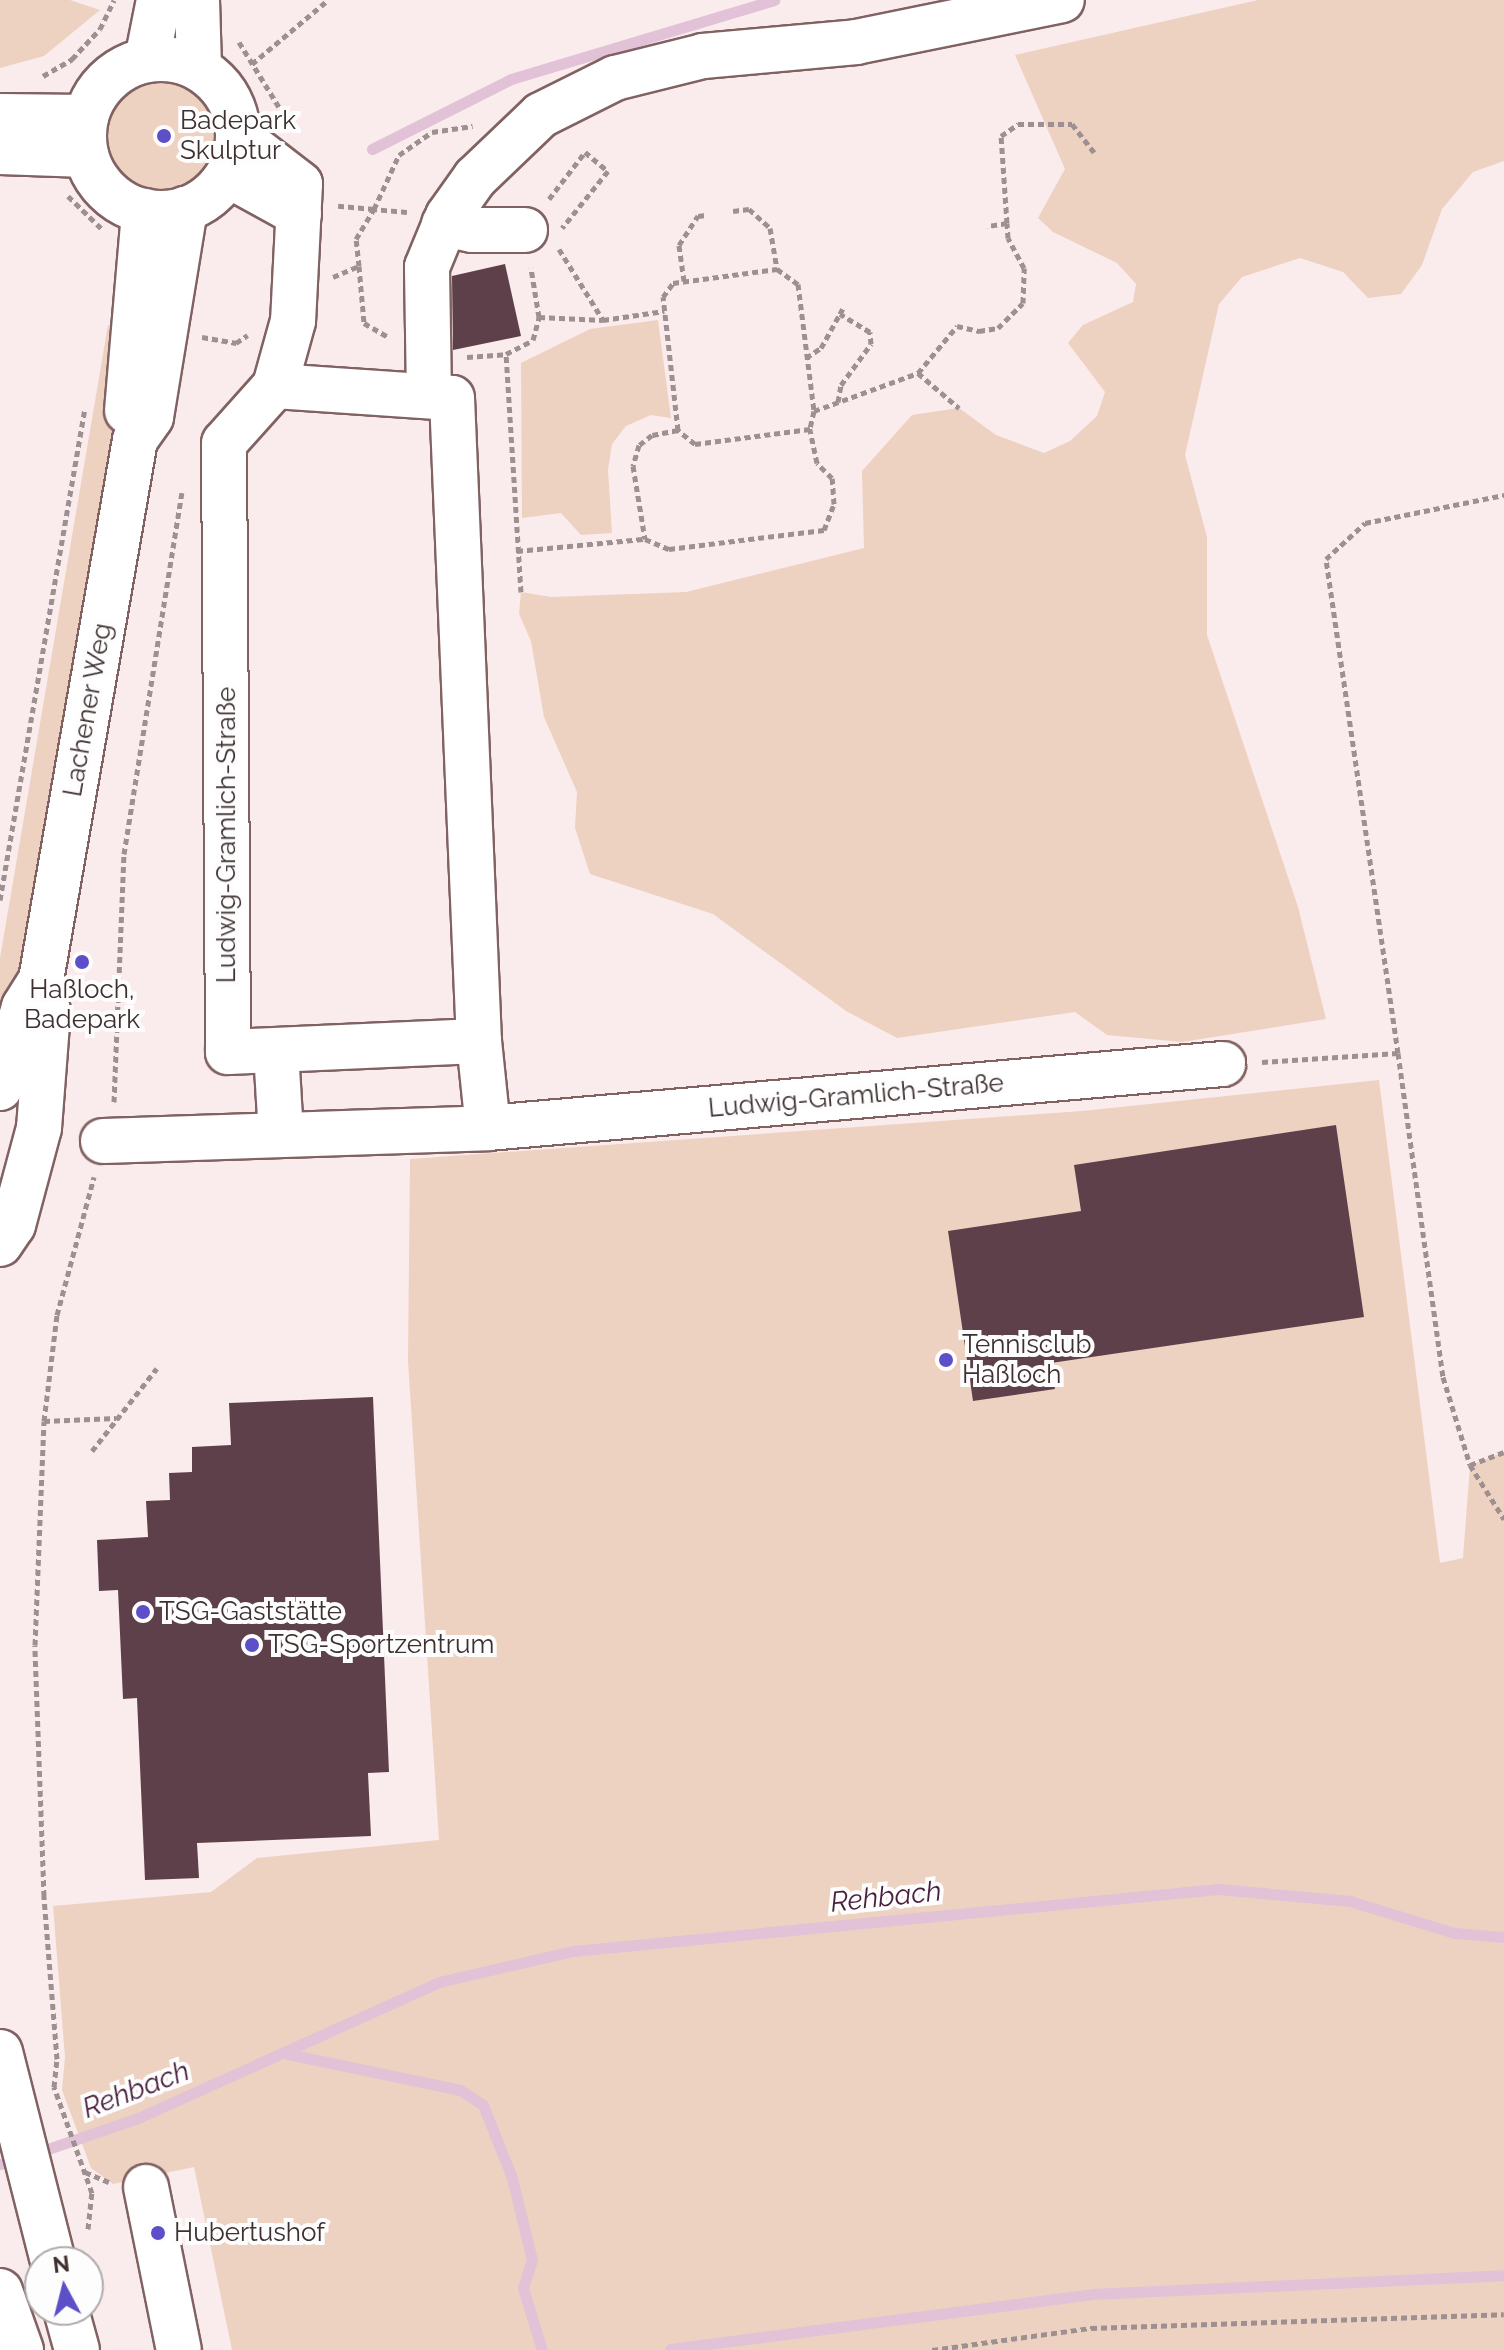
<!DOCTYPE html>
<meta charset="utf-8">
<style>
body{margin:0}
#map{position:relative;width:1504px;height:2350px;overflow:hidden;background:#faebec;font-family:Raleway,sans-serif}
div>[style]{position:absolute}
.green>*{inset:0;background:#eed2c1}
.round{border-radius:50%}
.stream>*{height:11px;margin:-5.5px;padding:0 5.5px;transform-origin:5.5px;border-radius:5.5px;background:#e1c2d7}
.building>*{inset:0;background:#5e404a}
.path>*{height:5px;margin-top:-2.5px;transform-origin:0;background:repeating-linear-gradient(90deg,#9e8f90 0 6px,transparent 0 10px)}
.roads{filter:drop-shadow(2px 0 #816263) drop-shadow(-2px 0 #816263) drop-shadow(0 2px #816263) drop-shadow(0 -2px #816263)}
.minor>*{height:44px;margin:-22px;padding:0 22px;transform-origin:22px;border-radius:22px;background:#fff}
.major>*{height:44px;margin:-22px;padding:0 22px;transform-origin:22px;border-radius:22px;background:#fff}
.major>.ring{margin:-22px;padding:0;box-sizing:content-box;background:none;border:44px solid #fff;border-radius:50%}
.dots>*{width:22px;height:22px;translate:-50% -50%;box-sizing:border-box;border:4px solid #fdfdfd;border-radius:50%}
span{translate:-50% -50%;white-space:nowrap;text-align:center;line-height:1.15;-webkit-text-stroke:8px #fdfdfd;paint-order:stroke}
.poi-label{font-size:26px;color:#3e3030}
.left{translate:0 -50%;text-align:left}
.street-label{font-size:26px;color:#3e3030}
.water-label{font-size:28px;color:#471e3c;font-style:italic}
.north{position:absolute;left:24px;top:2246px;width:80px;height:80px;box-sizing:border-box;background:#fdfdfd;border:2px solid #b1abab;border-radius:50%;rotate:353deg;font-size:22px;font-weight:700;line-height:32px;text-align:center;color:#3e3030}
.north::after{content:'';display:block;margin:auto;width:28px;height:36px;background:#5c4fc7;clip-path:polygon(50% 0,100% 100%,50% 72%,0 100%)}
</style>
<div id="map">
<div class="green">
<i style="clip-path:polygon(0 0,70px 0,100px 10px,44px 56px,0 68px)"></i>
<i style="clip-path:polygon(1258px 0,1504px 0,1504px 161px,1473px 172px,1442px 209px,1422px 265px,1401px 294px,1368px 298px,1343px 272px,1300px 258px,1242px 277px,1219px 304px,1185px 455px,1207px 537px,1207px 635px,1298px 907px,1326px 1019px,1182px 1042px,1107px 1035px,1075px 1012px,897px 1038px,846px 1011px,713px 914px,590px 874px,575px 828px,577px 792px,544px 717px,531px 641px,519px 614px,521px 592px,551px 597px,686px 592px,864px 548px,862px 471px,912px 415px,959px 408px,996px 435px,1044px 453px,1070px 441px,1097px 416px,1105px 392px,1068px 343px,1083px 325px,1133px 302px,1136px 284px,1117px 263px,1053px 232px,1038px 218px,1065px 169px,1015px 55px)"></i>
<i class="round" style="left:102px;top:80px;width:116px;height:116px"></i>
<i style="clip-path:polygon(658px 320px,671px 418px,651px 415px,626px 426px,612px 444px,608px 470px,612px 533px,581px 535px,561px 513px,522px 518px,521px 363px,590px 329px)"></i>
<i style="clip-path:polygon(108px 325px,121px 327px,111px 446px,13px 1017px,0 1051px,0 958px)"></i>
<i style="clip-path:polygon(1379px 1080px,1440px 1563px,1463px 1558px,1470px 1465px,1504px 1452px,1504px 2350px,232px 2350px,194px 2167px,113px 2184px,91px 2168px,62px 2090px,65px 2057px,53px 1906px,211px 1892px,257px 1858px,439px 1840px,408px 1361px,410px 1159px,1082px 1111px)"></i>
</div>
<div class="stream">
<i style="left:372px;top:149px;width:156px;rotate:-26.7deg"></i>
<i style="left:511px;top:79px;width:275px;rotate:-16.7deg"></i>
<i style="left:288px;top:2054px;width:176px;rotate:11.8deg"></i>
<i style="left:460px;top:2090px;width:27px;rotate:33deg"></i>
<i style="left:483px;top:2105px;width:79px;rotate:68.3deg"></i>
<i style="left:512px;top:2178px;width:84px;rotate:76.3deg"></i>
<i style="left:532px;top:2260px;width:29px;rotate:108deg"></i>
<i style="left:523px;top:2288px;width:65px;rotate:73deg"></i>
<i style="left:36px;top:2153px;width:108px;rotate:-18.9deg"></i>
<i style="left:138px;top:2118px;width:330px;rotate:-24.3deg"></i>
<i style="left:439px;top:1982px;width:138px;rotate:-13deg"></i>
<i style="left:573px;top:1951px;width:648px;rotate:-5.49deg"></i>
<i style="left:1218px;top:1889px;width:133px;rotate:5.2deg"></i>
<i style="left:1350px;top:1901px;width:109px;rotate:17.1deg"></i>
<i style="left:1454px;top:1933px;width:50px;rotate:4.6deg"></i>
<i style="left:0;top:2164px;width:20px;rotate:-18deg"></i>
<i style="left:670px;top:2349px;width:426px;rotate:-7.4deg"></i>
<i style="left:1092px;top:2294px;width:412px;rotate:-2.6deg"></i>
</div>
<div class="building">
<i style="clip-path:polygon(505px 264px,521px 336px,453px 350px,452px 276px)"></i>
<i style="clip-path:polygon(1336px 1125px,1364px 1317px,1051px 1363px,1055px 1389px,973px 1401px,948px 1231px,1081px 1211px,1074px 1165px)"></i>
<i style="clip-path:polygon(373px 1397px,389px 1772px,368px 1773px,371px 1836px,197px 1843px,199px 1878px,145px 1880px,137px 1698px,123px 1699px,118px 1590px,99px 1591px,97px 1540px,148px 1537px,146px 1501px,170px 1500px,169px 1473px,192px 1472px,192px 1447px,231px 1445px,229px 1403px)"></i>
</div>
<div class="path">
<i style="left:239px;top:42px;width:97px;rotate:58.4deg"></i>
<i style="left:252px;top:64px;width:99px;rotate:-40.1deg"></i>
<i style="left:43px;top:76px;width:34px;rotate:-30deg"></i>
<i style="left:72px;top:59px;width:41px;rotate:-47deg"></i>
<i style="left:100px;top:29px;width:32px;rotate:-64deg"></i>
<i style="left:68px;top:196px;width:49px;rotate:44.2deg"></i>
<i style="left:549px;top:199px;width:59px;rotate:-52.5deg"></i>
<i style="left:585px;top:152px;width:30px;rotate:40deg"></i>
<i style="left:608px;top:171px;width:73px;rotate:128.9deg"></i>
<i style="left:733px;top:211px;width:16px;rotate:-7deg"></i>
<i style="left:749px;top:209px;width:28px;rotate:42deg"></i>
<i style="left:770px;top:228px;width:42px;rotate:80.3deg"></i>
<i style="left:407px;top:212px;width:33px;rotate:-175deg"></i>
<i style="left:374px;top:209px;width:60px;rotate:-65.2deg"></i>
<i style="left:399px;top:155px;width:40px;rotate:-34.9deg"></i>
<i style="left:432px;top:132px;width:41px;rotate:-8.3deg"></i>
<i style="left:1007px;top:223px;width:87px;rotate:-93.9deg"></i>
<i style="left:1001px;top:136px;width:21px;rotate:-35deg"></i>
<i style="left:1018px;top:124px;width:54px"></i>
<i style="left:1072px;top:124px;width:36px;rotate:52deg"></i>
<i style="left:559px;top:249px;width:84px;rotate:58.2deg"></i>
<i style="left:359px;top:266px;width:57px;rotate:85deg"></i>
<i style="left:364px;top:323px;width:28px;rotate:30deg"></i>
<i style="left:777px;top:269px;width:26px;rotate:36deg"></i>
<i style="left:798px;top:284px;width:128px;rotate:82.8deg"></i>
<i style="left:814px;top:411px;width:18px;rotate:103deg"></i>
<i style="left:810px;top:429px;width:116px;rotate:172.6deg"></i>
<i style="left:695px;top:444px;width:22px;rotate:-141deg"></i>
<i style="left:678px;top:430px;width:134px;rotate:-96.4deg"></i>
<i style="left:663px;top:297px;width:17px;rotate:-54deg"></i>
<i style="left:673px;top:283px;width:105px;rotate:-7.7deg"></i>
<i style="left:333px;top:277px;width:28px;rotate:-23deg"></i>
<i style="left:359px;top:266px;width:27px;rotate:-96deg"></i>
<i style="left:356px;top:239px;width:35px;rotate:-59deg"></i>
<i style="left:374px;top:209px;width:36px;rotate:-175deg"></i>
<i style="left:684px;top:281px;width:36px;rotate:-98deg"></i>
<i style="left:679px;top:245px;width:35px;rotate:-57deg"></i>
<i style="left:698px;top:216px;width:8px;rotate:-7deg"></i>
<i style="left:539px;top:317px;width:64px;rotate:2.7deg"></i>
<i style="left:603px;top:320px;width:62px;rotate:-8.4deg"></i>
<i style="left:202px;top:337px;width:35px;rotate:10deg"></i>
<i style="left:236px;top:343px;width:14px;rotate:-34deg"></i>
<i style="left:467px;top:357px;width:39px;rotate:-4deg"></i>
<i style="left:806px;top:358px;width:18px;rotate:-34deg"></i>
<i style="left:821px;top:348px;width:39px;rotate:-61deg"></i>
<i style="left:918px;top:373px;width:61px;rotate:-50.3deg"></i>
<i style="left:957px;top:326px;width:23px;rotate:13deg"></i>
<i style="left:979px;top:331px;width:19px;rotate:-9deg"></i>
<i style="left:998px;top:328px;width:35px;rotate:-45deg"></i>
<i style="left:1023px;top:303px;width:35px;rotate:-88deg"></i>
<i style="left:1024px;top:268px;width:34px;rotate:-118deg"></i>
<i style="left:1008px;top:238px;width:15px;rotate:-94deg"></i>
<i style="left:1007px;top:223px;width:20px;rotate:171deg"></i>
<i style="left:838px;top:402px;width:17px;rotate:-80deg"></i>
<i style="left:841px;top:385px;width:51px;rotate:-53.8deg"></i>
<i style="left:871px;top:344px;width:12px;rotate:-95deg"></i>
<i style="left:870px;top:332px;width:35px;rotate:-149deg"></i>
<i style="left:840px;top:314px;width:9px;rotate:-63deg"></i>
<i style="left:814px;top:411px;width:111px;rotate:-20.1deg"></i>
<i style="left:918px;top:373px;width:54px;rotate:40.5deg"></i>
<i style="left:678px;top:430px;width:26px;rotate:169deg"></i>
<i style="left:652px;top:435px;width:16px;rotate:142deg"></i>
<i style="left:639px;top:445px;width:22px;rotate:106deg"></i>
<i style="left:633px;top:466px;width:74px;rotate:80.7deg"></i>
<i style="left:645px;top:539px;width:26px;rotate:23deg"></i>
<i style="left:669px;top:549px;width:156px;rotate:-7deg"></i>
<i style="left:824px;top:530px;width:28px;rotate:-69deg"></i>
<i style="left:834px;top:504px;width:26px;rotate:-94deg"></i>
<i style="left:832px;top:478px;width:21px;rotate:-135deg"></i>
<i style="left:817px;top:463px;width:35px;rotate:-102deg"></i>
<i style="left:517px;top:551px;width:129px;rotate:-5.4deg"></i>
<i style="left:521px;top:592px;width:238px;rotate:-93.6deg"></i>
<i style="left:506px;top:354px;width:30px;rotate:-27deg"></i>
<i style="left:533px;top:340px;width:24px;rotate:-75deg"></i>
<i style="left:539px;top:317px;width:50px;rotate:-99.3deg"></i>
<i style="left:0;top:900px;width:499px;rotate:-80.2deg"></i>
<i style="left:1398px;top:1053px;width:327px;rotate:82.1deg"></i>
<i style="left:1443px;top:1377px;width:92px;rotate:72.9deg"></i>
<i style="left:1470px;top:1465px;width:64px;rotate:57.8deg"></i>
<i style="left:1262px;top:1062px;width:136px;rotate:-3.8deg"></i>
<i style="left:1398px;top:1053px;width:499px;rotate:-98.3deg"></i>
<i style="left:1326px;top:559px;width:53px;rotate:-42.7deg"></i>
<i style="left:1365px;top:523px;width:142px;rotate:-11.4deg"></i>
<i style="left:114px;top:1102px;width:248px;rotate:-87.7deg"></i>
<i style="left:124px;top:854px;width:366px;rotate:-80.9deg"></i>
<i style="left:44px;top:1421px;width:72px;rotate:-2.4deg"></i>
<i style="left:92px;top:1451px;width:105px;rotate:-51.9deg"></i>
<i style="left:1470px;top:1465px;width:36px;rotate:-21deg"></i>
<i style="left:85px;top:2172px;width:26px;rotate:23deg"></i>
<i style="left:88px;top:2229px;width:36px;rotate:-84deg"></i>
<i style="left:92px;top:2193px;width:113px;rotate:-109.7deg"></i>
<i style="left:54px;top:2087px;width:28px;rotate:-84deg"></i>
<i style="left:57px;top:2059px;width:164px;rotate:-94.6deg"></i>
<i style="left:44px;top:1896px;width:251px;rotate:-92.1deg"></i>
<i style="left:35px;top:1645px;width:224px;rotate:-87.7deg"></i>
<i style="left:44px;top:1421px;width:107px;rotate:-83deg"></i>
<i style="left:57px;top:1315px;width:143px;rotate:-75deg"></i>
<i style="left:932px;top:2350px;width:161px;rotate:-7.9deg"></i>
<i style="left:1091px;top:2328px;width:413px;rotate:-1.9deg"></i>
</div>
<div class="roads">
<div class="minor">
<i style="left:239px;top:137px;width:77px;rotate:37.6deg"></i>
<i style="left:300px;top:184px;width:137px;rotate:92.9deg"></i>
<i style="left:293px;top:321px;width:67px;rotate:105.5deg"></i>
<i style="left:275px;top:386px;width:76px;rotate:131.8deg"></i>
<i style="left:224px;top:443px;width:609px;rotate:89.62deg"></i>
<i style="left:228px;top:1052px;width:251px;rotate:-2.5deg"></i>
<i style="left:228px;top:175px;width:81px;rotate:28.8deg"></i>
<i style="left:444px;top:224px;width:29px;rotate:12deg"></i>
<i style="left:472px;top:230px;width:53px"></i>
<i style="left:275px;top:386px;width:177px;rotate:3.9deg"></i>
<i style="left:452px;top:398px;width:644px;rotate:87.6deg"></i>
<i style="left:479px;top:1041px;width:87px;rotate:84.1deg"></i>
<i style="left:429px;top:396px;width:129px;rotate:-90.9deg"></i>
<i style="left:427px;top:267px;width:55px;rotate:-67.6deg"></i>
<i style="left:448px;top:216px;width:47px;rotate:-54.6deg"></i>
<i style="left:475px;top:178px;width:91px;rotate:-43.7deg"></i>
<i style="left:541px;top:115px;width:83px;rotate:-26.6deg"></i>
<i style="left:615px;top:78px;width:91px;rotate:-14deg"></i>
<i style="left:703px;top:56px;width:154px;rotate:-5.2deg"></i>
<i style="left:856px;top:42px;width:210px;rotate:-11.5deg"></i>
<i style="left:276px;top:1051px;width:84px;rotate:86.6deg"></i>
<i style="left:103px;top:1141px;width:385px;rotate:-1.9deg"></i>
<i style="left:488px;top:1128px;width:738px;rotate:-4.98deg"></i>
<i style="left:146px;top:2187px;width:166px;rotate:78.6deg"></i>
<i style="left:0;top:2291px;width:63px;rotate:70.4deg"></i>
</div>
<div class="major">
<i style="left:197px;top:0;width:68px;rotate:88.3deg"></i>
<i class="ring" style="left:84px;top:59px;width:110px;height:110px"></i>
<i style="left:147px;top:60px;width:61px;rotate:-78.7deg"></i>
<i style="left:0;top:116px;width:86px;rotate:0.7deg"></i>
<i style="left:0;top:152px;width:86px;rotate:2deg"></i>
<i style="left:127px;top:411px;width:201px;rotate:-85.1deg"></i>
<i style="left:0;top:1088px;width:84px;rotate:-73.5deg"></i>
<i style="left:24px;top:1007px;width:32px;rotate:-58deg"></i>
<i style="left:41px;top:980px;width:548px;rotate:-80.13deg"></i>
<i style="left:135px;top:440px;width:28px;rotate:-55deg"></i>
<i style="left:151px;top:417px;width:211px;rotate:-80.7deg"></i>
<i style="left:0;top:1244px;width:23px;rotate:-56deg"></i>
<i style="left:13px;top:1225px;width:100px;rotate:-75deg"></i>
<i style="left:39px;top:1128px;width:117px;rotate:-85.6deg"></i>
<i style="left:48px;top:1011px;width:29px;rotate:-102deg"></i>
<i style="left:0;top:2052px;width:217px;rotate:75.8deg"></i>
<i style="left:66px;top:2310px;width:41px;rotate:74.6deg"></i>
</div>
</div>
<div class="dots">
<i style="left:164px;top:136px;background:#5c4fc7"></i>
<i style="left:82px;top:962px;background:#5c4fc7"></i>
<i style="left:946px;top:1360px;background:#5c4fc7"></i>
<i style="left:143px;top:1612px;background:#5c4fc7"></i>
<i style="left:252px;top:1645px;background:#5c4fc7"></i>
<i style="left:158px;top:2233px;background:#5c4fc7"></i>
</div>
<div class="poi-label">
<span class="left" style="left:180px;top:136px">Badepark<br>Skulptur</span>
<span style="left:82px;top:1005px">Haßloch,<br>Badepark</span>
<span class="left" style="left:962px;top:1360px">Tennisclub<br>Haßloch</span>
<span class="left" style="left:159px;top:1612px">TSG-Gaststätte</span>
<span class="left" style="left:268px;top:1645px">TSG-Sportzentrum</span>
<span class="left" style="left:174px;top:2233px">Hubertushof</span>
</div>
<div class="street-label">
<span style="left:88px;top:710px;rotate:-80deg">Lachener Weg</span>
<span style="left:227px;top:835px;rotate:-90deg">Ludwig-Gramlich-Straße</span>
<span style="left:856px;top:1096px;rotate:-5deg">Ludwig-Gramlich-Straße</span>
</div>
<div class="water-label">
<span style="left:886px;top:1897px;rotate:-6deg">Rehbach</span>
<span style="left:136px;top:2090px;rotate:-21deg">Rehbach</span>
</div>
<div class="north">N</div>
</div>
